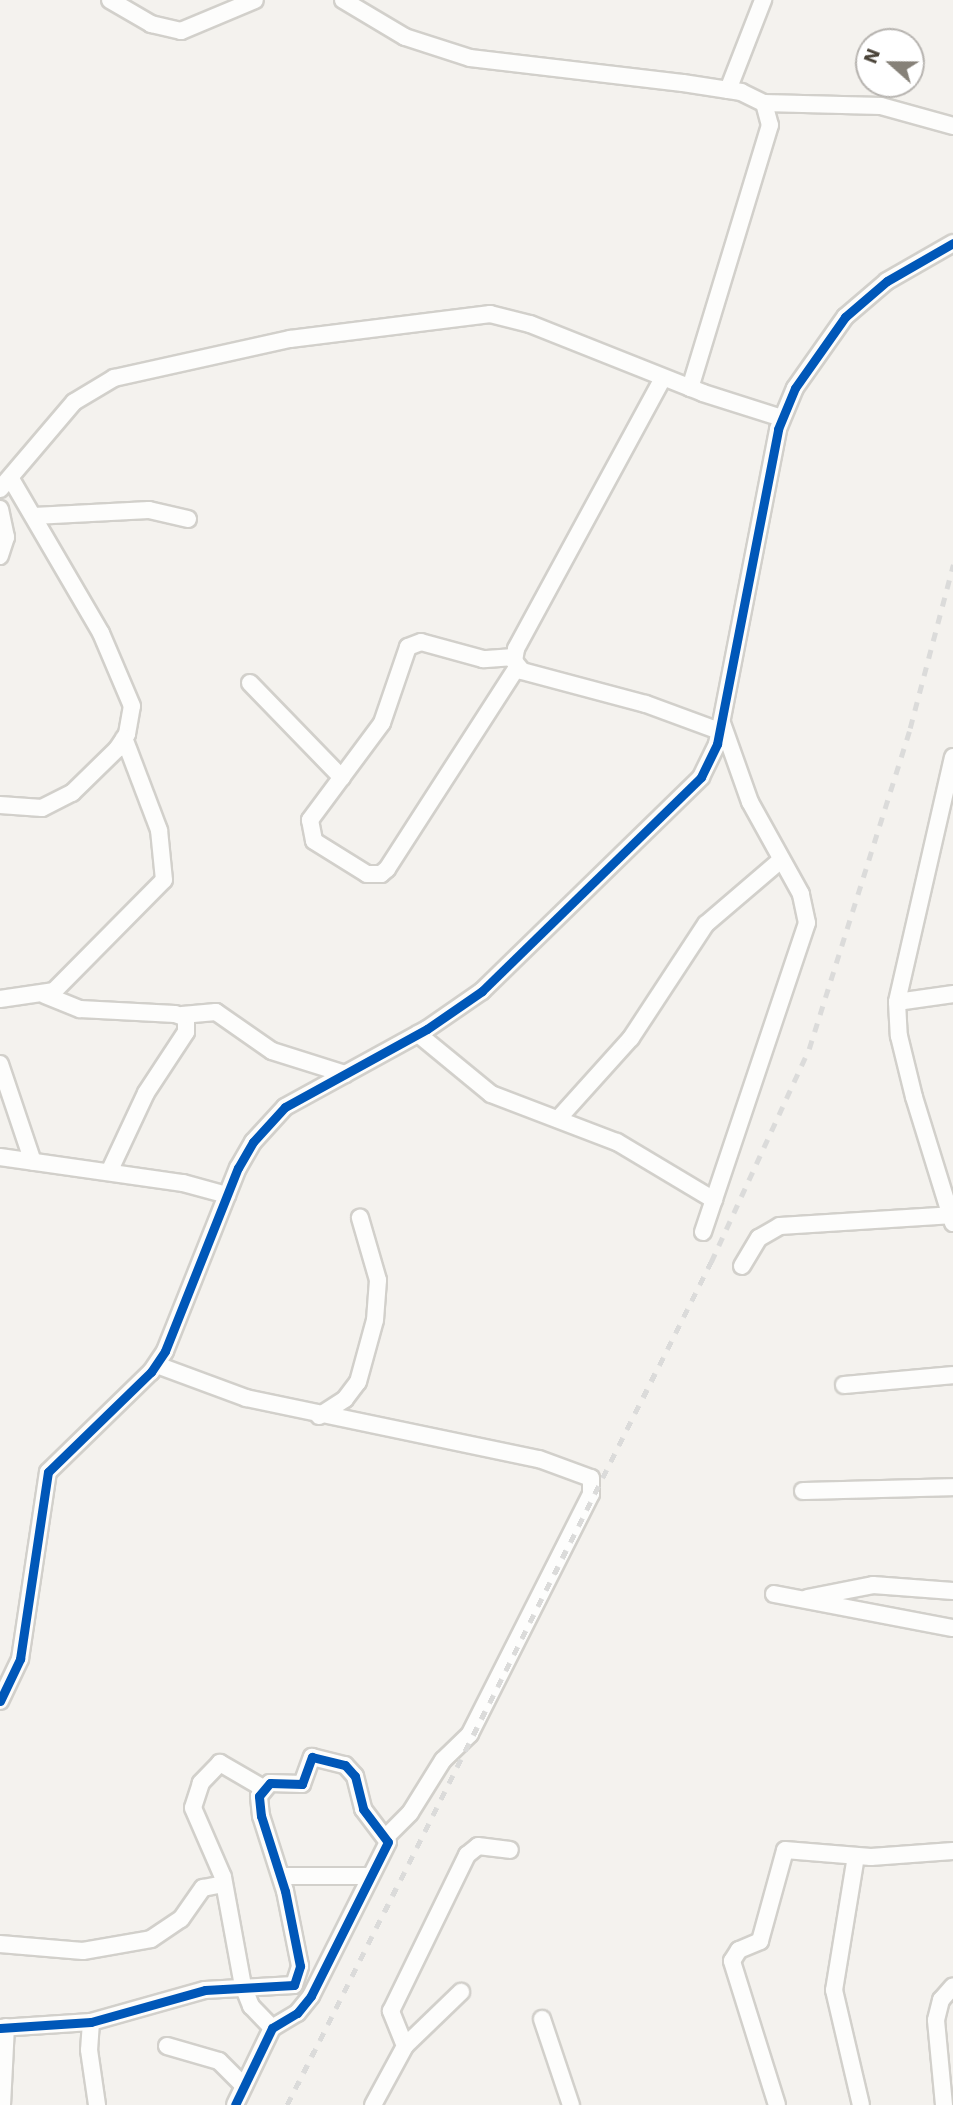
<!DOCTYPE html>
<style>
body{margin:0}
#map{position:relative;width:953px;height:2105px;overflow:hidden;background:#f4f2ee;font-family:"Work Sans",sans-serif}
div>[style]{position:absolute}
.roads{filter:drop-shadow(2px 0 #d2d0cb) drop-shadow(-2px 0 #d2d0cb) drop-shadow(0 2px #d2d0cb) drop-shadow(0 -2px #d2d0cb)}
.street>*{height:16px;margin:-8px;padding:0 8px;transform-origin:8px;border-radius:8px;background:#fdfdfc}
.rail>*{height:4.5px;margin-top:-2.25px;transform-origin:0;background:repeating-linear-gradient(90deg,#dbdbda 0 9px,transparent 0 18px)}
.cycleway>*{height:9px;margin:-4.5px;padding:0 4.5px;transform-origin:4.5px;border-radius:4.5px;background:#0057b8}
span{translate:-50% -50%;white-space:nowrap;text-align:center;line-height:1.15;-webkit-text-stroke:5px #fff;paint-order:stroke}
.north{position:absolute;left:855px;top:28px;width:70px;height:70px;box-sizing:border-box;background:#fff;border:2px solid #b7b4b0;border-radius:50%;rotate:291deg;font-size:19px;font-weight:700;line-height:28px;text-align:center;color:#4b4439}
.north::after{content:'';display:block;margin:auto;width:24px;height:32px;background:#868178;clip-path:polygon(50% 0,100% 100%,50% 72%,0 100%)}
</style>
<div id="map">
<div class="roads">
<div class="street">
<i style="left:110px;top:0;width:48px;rotate:30.3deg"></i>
<i style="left:151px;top:24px;width:31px;rotate:13deg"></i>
<i style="left:181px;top:31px;width:80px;rotate:-22.7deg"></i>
<i style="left:343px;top:0;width:72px;rotate:30.8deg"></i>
<i style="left:405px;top:37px;width:68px;rotate:17.9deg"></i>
<i style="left:470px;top:58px;width:214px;rotate:6.7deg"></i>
<i style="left:683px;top:83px;width:59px;rotate:8.8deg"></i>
<i style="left:741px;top:92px;width:25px;rotate:26deg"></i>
<i style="left:764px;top:103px;width:23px;rotate:75deg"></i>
<i style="left:770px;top:125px;width:275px;rotate:106.9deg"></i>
<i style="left:728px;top:90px;width:97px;rotate:-68.7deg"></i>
<i style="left:764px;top:103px;width:117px;rotate:1.5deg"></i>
<i style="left:881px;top:106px;width:75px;rotate:15.5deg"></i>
<i style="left:663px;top:378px;width:308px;rotate:118.5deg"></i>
<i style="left:516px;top:649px;width:12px;rotate:99deg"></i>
<i style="left:514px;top:661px;width:13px;rotate:51deg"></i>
<i style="left:522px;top:671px;width:128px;rotate:14.9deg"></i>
<i style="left:646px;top:704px;width:78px;rotate:20.3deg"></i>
<i style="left:0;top:489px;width:114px;rotate:-49.6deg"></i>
<i style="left:74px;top:402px;width:47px;rotate:-31deg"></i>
<i style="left:114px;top:378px;width:180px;rotate:-12.5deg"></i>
<i style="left:290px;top:339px;width:202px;rotate:-7.1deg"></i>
<i style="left:490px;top:314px;width:41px;rotate:14deg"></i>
<i style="left:530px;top:324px;width:186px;rotate:21.7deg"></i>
<i style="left:703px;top:393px;width:83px;rotate:17.6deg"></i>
<i style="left:0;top:509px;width:29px;rotate:78deg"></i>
<i style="left:6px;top:537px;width:20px;rotate:108deg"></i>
<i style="left:34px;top:516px;width:115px;rotate:-3deg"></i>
<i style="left:149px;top:510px;width:40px;rotate:13deg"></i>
<i style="left:514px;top:657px;width:31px;rotate:176deg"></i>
<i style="left:483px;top:659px;width:64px;rotate:-164.7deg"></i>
<i style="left:421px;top:642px;width:14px;rotate:159deg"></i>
<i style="left:408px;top:647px;width:80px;rotate:108.9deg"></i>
<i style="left:382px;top:723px;width:121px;rotate:126.6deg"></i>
<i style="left:310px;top:820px;width:21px;rotate:79deg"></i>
<i style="left:314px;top:841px;width:62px;rotate:31.9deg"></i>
<i style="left:367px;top:874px;width:14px"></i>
<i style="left:381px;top:874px;width:8px;rotate:-40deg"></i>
<i style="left:387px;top:869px;width:240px;rotate:-57.2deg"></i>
<i style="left:250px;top:683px;width:132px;rotate:45.9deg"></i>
<i style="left:953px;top:757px;width:251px;rotate:102.9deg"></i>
<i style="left:897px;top:1002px;width:34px;rotate:87deg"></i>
<i style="left:899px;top:1036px;width:63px;rotate:76.2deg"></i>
<i style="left:914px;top:1097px;width:132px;rotate:72.8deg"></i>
<i style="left:0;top:805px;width:42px;rotate:4.1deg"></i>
<i style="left:42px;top:808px;width:34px;rotate:-27deg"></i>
<i style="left:72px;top:793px;width:63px;rotate:-44.4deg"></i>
<i style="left:117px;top:749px;width:18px;rotate:-56deg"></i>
<i style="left:127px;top:734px;width:28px;rotate:-80deg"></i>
<i style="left:132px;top:706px;width:79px;rotate:-113deg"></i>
<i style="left:101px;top:633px;width:178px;rotate:-120.3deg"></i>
<i style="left:45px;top:995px;width:38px;rotate:22deg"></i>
<i style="left:80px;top:1009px;width:95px;rotate:3deg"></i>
<i style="left:175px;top:1014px;width:12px;rotate:20deg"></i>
<i style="left:186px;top:1018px;width:14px;rotate:90deg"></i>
<i style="left:186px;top:1032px;width:73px;rotate:123.3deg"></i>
<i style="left:146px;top:1093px;width:87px;rotate:115.1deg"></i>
<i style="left:0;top:999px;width:55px;rotate:-8.4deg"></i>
<i style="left:54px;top:991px;width:156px;rotate:-45.3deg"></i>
<i style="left:164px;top:880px;width:50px;rotate:-95.7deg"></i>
<i style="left:159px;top:830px;width:98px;rotate:-110.8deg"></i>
<i style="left:897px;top:1002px;width:57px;rotate:-8.1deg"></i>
<i style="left:182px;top:1015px;width:34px;rotate:-5deg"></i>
<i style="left:216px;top:1012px;width:68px;rotate:34.9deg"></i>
<i style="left:272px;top:1051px;width:77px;rotate:17.5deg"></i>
<i style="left:418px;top:1034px;width:94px;rotate:39.4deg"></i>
<i style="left:491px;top:1094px;width:135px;rotate:20.9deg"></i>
<i style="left:617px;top:1142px;width:113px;rotate:30.9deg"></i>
<i style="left:0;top:1064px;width:103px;rotate:71.4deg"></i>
<i style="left:558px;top:1119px;width:109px;rotate:-48deg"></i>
<i style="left:631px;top:1038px;width:136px;rotate:-56.7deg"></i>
<i style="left:706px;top:924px;width:99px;rotate:-40.5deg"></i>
<i style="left:0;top:1157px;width:185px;rotate:8.1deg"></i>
<i style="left:183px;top:1183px;width:46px;rotate:15.3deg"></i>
<i style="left:703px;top:1232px;width:326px;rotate:-71.4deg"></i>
<i style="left:807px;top:923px;width:30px;rotate:-102deg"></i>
<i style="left:801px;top:894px;width:105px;rotate:-119deg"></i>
<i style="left:750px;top:802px;width:84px;rotate:-109.5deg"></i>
<i style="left:742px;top:1266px;width:33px;rotate:-59deg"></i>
<i style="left:759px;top:1238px;width:24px;rotate:-30deg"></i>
<i style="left:780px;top:1226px;width:173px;rotate:-3.6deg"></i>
<i style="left:157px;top:1365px;width:95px;rotate:20.3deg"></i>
<i style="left:246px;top:1398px;width:299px;rotate:11.8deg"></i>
<i style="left:539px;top:1459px;width:55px;rotate:20.1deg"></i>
<i style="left:591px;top:1478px;width:16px;rotate:90deg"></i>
<i style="left:591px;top:1494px;width:269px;rotate:116.8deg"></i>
<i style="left:470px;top:1734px;width:37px;rotate:136deg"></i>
<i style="left:443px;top:1760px;width:62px;rotate:121.9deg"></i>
<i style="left:410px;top:1813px;width:33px;rotate:135deg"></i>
<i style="left:844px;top:1385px;width:109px;rotate:-5.2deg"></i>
<i style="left:319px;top:1416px;width:31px;rotate:-33deg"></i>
<i style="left:345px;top:1399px;width:21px;rotate:-53deg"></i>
<i style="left:358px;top:1382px;width:64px;rotate:-74.7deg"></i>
<i style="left:375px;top:1320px;width:40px;rotate:-85.7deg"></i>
<i style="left:378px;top:1280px;width:65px;rotate:-106.2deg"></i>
<i style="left:803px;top:1491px;width:150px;rotate:-1.5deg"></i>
<i style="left:774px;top:1594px;width:182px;rotate:10.8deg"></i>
<i style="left:807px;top:1598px;width:67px;rotate:-11.1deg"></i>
<i style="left:873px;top:1585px;width:80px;rotate:4.3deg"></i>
<i style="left:0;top:1701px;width:47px;rotate:-64.5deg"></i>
<i style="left:20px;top:1659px;width:189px;rotate:-81.5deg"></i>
<i style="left:48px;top:1472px;width:144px;rotate:-44.2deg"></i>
<i style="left:151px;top:1372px;width:25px;rotate:-56deg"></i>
<i style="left:165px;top:1351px;width:197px;rotate:-68.3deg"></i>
<i style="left:238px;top:1168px;width:30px;rotate:-60deg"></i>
<i style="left:253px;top:1142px;width:47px;rotate:-47.6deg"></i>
<i style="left:285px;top:1107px;width:162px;rotate:-28.8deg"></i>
<i style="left:427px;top:1029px;width:67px;rotate:-34.6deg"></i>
<i style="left:482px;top:991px;width:306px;rotate:-44.3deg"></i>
<i style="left:701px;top:777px;width:37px;rotate:-64deg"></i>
<i style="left:717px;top:744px;width:321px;rotate:-79deg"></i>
<i style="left:778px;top:429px;width:44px;rotate:-67.5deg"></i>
<i style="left:795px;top:388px;width:87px;rotate:-54.8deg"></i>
<i style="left:845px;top:317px;width:55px;rotate:-40.6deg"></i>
<i style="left:887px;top:281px;width:76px;rotate:-29.9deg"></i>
<i style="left:263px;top:1788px;width:50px;rotate:-149.8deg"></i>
<i style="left:220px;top:1763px;width:28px;rotate:134deg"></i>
<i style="left:201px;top:1783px;width:26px;rotate:108deg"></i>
<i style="left:193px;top:1808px;width:75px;rotate:66.5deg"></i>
<i style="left:223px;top:1877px;width:111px;rotate:79.6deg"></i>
<i style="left:243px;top:1986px;width:22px;rotate:68deg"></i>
<i style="left:251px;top:2006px;width:30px;rotate:46deg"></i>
<i style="left:856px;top:1856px;width:136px;rotate:99.3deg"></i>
<i style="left:834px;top:1990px;width:118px;rotate:76.8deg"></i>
<i style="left:282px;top:1876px;width:88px"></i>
<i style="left:0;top:1944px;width:83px;rotate:4.8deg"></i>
<i style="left:83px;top:1951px;width:69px;rotate:-10deg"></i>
<i style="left:151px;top:1939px;width:36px;rotate:-34deg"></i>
<i style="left:181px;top:1919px;width:38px;rotate:-55deg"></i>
<i style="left:203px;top:1888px;width:21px;rotate:-11deg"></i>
<i style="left:542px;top:2019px;width:91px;rotate:71.4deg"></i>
<i style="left:91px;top:2022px;width:28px;rotate:94deg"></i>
<i style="left:89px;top:2050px;width:56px;rotate:81.7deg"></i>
<i style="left:0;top:2028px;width:91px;rotate:-3.8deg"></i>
<i style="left:91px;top:2022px;width:118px;rotate:-15.7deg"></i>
<i style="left:205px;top:1990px;width:89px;rotate:-3.2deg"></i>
<i style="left:294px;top:1985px;width:20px;rotate:-72deg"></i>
<i style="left:300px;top:1966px;width:76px;rotate:-101.3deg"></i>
<i style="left:285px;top:1891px;width:79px;rotate:-107.7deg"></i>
<i style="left:261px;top:1816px;width:20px;rotate:-96deg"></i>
<i style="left:259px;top:1796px;width:17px;rotate:-50deg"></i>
<i style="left:270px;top:1783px;width:32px;rotate:2deg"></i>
<i style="left:302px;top:1784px;width:29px;rotate:-70deg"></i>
<i style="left:312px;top:1757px;width:34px;rotate:14deg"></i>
<i style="left:345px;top:1765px;width:15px;rotate:48deg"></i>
<i style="left:355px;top:1776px;width:34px;rotate:76deg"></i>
<i style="left:363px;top:1809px;width:41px;rotate:52.9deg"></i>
<i style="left:388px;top:1842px;width:172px;rotate:116.6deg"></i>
<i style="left:311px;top:1996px;width:22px;rotate:129deg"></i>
<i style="left:297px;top:2013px;width:29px;rotate:149deg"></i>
<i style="left:272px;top:2028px;width:85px;rotate:115.7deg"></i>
<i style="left:167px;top:2046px;width:54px;rotate:16.1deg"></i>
<i style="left:219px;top:2061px;width:35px;rotate:45deg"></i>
<i style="left:405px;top:2046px;width:38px;rotate:-112deg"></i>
<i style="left:391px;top:2011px;width:174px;rotate:-64deg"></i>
<i style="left:467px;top:1855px;width:14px;rotate:-39deg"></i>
<i style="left:478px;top:1846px;width:32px;rotate:7deg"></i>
<i style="left:2px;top:2105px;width:78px;rotate:-87.1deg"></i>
<i style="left:373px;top:2105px;width:67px;rotate:-61.5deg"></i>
<i style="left:405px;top:2046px;width:78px;rotate:-44deg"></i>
<i style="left:777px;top:2105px;width:151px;rotate:-107.4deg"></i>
<i style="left:732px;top:1961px;width:13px;rotate:-58deg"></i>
<i style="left:739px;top:1950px;width:23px;rotate:-23deg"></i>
<i style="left:760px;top:1941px;width:94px;rotate:-74.6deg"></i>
<i style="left:785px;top:1850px;width:86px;rotate:4.7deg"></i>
<i style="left:871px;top:1857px;width:82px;rotate:-4.2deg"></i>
<i style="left:944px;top:2105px;width:85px;rotate:-95.4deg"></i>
<i style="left:936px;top:2020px;width:21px;rotate:-76deg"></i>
<i style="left:941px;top:2000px;width:18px;rotate:-49deg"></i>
</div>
</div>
<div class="rail">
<i style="left:287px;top:2105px;width:944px;rotate:-63.3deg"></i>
<i style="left:711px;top:1262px;width:234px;rotate:-65.3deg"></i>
<i style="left:809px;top:1049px;width:337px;rotate:-72.5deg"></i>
<i style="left:910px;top:728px;width:169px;rotate:-75.2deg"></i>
</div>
<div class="cycleway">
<i style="left:0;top:1701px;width:47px;rotate:-64.5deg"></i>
<i style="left:20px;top:1659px;width:189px;rotate:-81.5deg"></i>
<i style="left:48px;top:1472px;width:144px;rotate:-44.2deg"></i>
<i style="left:151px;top:1372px;width:25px;rotate:-56deg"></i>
<i style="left:165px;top:1351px;width:197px;rotate:-68.3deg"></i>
<i style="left:238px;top:1168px;width:30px;rotate:-60deg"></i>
<i style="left:253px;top:1142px;width:47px;rotate:-47.6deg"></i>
<i style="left:285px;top:1107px;width:162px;rotate:-28.8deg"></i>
<i style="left:427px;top:1029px;width:67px;rotate:-34.6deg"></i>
<i style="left:482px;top:991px;width:306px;rotate:-44.3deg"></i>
<i style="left:701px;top:777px;width:37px;rotate:-64deg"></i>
<i style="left:717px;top:744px;width:321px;rotate:-79deg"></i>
<i style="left:778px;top:429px;width:44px;rotate:-67.5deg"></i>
<i style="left:795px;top:388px;width:87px;rotate:-54.8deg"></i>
<i style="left:845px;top:317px;width:55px;rotate:-40.6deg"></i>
<i style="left:887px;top:281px;width:76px;rotate:-29.9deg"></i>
<i style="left:0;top:2028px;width:91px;rotate:-3.8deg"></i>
<i style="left:91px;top:2022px;width:118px;rotate:-15.7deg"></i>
<i style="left:205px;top:1990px;width:89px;rotate:-3.2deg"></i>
<i style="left:294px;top:1985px;width:20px;rotate:-72deg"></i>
<i style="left:300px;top:1966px;width:76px;rotate:-101.3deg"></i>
<i style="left:285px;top:1891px;width:79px;rotate:-107.7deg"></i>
<i style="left:261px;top:1816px;width:20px;rotate:-96deg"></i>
<i style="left:259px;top:1796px;width:17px;rotate:-50deg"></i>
<i style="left:270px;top:1783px;width:32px;rotate:2deg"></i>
<i style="left:302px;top:1784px;width:29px;rotate:-70deg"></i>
<i style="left:312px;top:1757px;width:34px;rotate:14deg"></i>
<i style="left:345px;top:1765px;width:15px;rotate:48deg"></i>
<i style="left:355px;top:1776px;width:34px;rotate:76deg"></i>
<i style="left:363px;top:1809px;width:41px;rotate:52.9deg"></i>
<i style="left:388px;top:1842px;width:172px;rotate:116.6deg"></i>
<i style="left:311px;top:1996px;width:22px;rotate:129deg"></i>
<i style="left:297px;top:2013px;width:29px;rotate:149deg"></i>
<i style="left:272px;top:2028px;width:85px;rotate:115.7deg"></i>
</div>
<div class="north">N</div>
</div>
